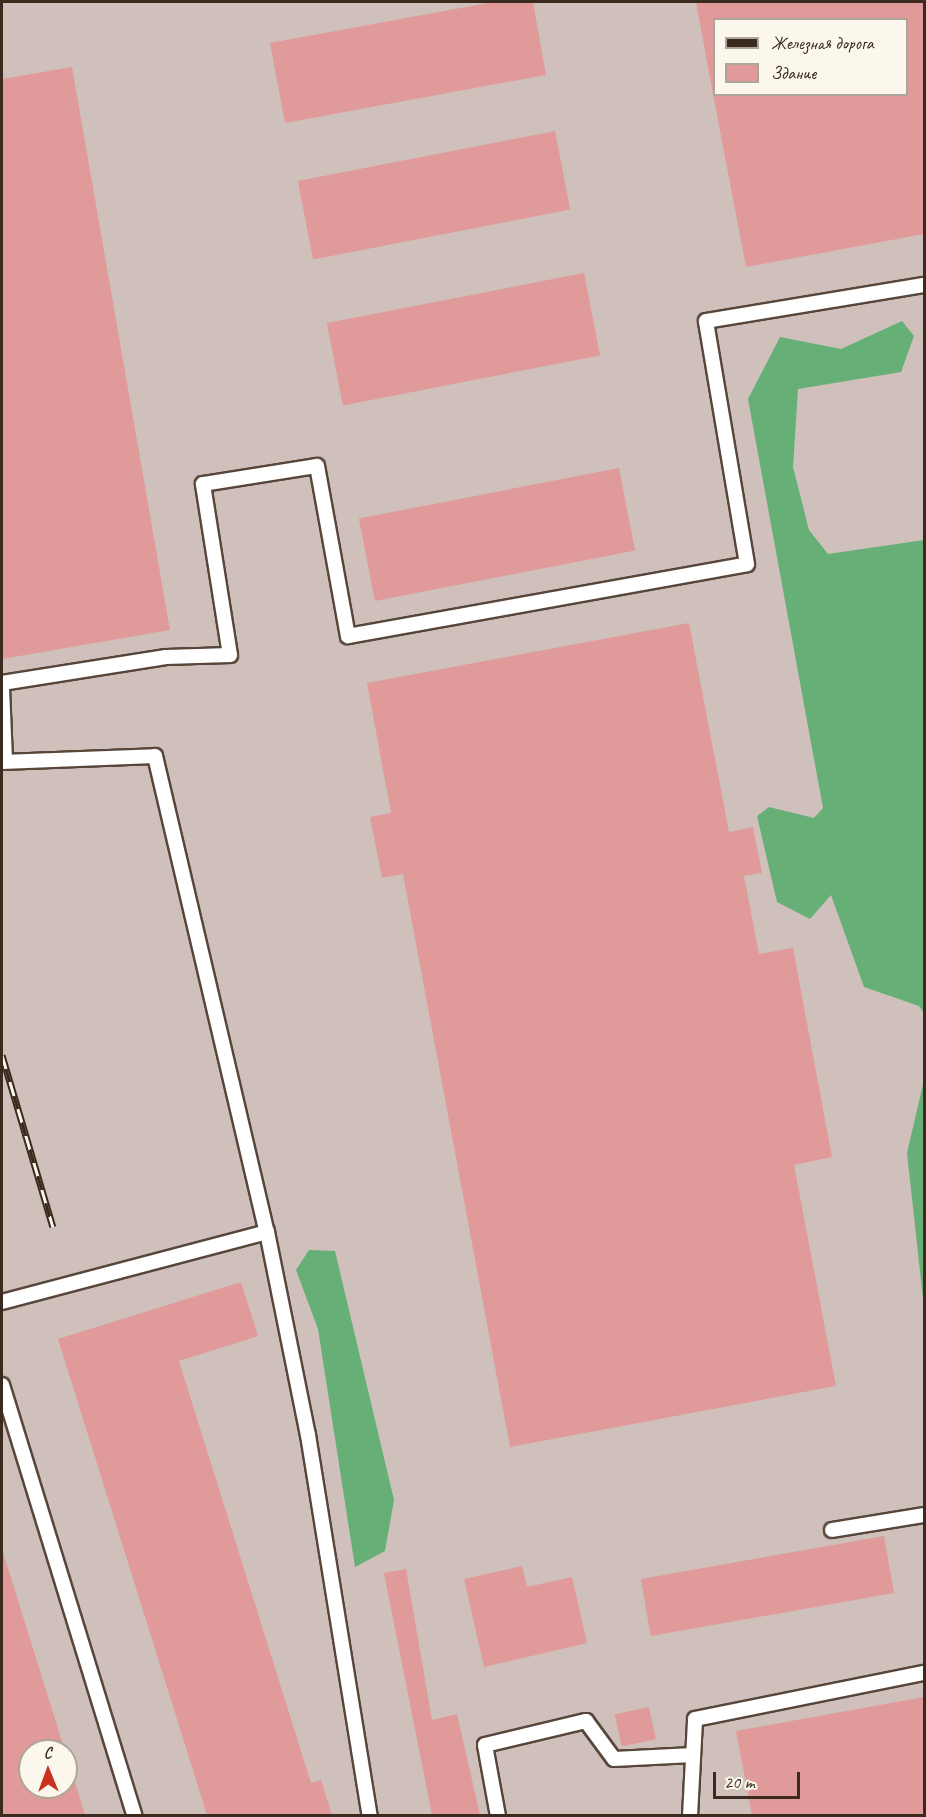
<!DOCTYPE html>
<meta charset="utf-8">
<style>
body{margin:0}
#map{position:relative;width:926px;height:1817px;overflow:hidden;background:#f4e7cf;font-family:Caveat,sans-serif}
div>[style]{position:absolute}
.industrial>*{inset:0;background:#cfc0bb}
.forest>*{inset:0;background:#66af77}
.building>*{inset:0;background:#e09a99;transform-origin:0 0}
.roads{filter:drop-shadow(2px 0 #574639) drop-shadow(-2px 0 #574639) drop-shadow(0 2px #574639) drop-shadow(0 -2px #574639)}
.lane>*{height:14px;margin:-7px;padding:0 7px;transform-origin:7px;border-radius:7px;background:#fff}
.rail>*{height:7px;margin-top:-3.5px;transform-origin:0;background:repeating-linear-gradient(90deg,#fbf7ec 0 14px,#3b2a1e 0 28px);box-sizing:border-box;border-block:2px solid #3b2a1e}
span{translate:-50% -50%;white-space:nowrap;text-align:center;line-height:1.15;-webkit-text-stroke:4.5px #fbf7ec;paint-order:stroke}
.frame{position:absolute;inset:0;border:3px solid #3b2a1e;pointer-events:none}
.legend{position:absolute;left:713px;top:18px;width:195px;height:78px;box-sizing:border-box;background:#fbf7ec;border:2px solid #aea59a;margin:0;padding:8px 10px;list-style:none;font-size:18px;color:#3b2a1e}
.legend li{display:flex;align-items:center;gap:12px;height:30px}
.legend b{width:30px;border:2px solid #aea59a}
.north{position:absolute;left:18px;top:1739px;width:60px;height:60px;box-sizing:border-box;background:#fbf7ec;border:2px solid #aea59a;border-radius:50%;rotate:359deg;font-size:16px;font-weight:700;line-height:24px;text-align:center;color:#3b2a1e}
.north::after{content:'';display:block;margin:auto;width:21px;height:27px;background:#c8321e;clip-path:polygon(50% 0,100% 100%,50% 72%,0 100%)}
.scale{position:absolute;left:713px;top:1772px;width:87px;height:27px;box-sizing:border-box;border:3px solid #3b2a1e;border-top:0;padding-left:8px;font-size:18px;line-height:21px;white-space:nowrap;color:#3b2a1e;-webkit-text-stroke:4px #fbf7ec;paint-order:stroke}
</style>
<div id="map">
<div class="industrial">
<i style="clip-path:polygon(evenodd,2px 2px,924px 2px,924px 1815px,2px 1815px,2px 2px,714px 20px,906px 20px,906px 94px,714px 94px,714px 20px,2px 2px,30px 1751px,66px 1751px,66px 1787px,30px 1787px,30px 1751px)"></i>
</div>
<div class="forest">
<i style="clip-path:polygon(902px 321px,914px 336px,901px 372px,798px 389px,793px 467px,809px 530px,828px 554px,924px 540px,924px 1013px,919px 1006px,864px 987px,831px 895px,810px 919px,777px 902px,757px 816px,769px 807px,814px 818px,823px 808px,748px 399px,780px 337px,841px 349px)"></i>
<i style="clip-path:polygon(924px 1080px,924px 1308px,907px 1153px)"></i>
<i style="clip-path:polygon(309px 1250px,335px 1251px,394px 1500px,385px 1551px,355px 1567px,318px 1329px,296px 1270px)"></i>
</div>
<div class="building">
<i style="clip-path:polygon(493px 2px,533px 2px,546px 75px,285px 123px,270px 43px)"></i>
<i style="clip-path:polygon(696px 2px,924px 2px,924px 234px,746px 267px,713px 94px,906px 94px,906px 20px,714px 20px,713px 94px)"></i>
<i style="clip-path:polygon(72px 67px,170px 630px,2px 659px,2px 79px)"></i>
<i style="left:555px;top:131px;width:80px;height:262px;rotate:79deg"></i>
<i style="left:584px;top:273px;width:84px;height:262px;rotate:79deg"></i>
<i style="left:619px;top:468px;width:84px;height:265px;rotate:79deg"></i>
<i style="clip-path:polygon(689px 623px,729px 832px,753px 827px,762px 873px,744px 876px,759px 954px,793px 948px,832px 1157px,794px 1165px,836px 1386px,510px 1447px,403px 874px,382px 878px,370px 817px,391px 813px,367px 683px)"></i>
<i style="clip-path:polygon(241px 1282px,258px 1336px,179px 1361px,311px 1783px,321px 1780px,332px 1815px,207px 1815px,58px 1339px)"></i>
<i style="left:884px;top:1536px;width:58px;height:247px;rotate:80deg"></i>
<i style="clip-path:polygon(2px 1549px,65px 1751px,30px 1751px,30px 1787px,66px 1787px,67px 1756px,85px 1815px,2px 1815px)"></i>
<i style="clip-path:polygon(522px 1566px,527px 1587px,572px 1577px,587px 1643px,484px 1667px,464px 1579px)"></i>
<i style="clip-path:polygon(406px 1569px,432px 1720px,457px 1714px,480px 1815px,432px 1815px,384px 1573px)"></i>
<i style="clip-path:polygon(924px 1697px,924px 1815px,752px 1815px,736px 1731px)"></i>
<i style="left:649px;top:1707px;width:33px;height:35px;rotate:78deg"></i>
</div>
<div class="roads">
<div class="lane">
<i style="left:2px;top:683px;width:166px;rotate:-9deg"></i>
<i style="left:166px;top:657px;width:64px;rotate:-1.8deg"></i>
<i style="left:230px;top:655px;width:173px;rotate:-99deg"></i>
<i style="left:203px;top:484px;width:115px;rotate:-9deg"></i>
<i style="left:317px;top:466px;width:173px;rotate:79.7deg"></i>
<i style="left:348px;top:636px;width:405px;rotate:-10.2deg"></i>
<i style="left:747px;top:564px;width:246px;rotate:-99.6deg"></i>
<i style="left:706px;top:321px;width:221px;rotate:-9.4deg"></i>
<i style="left:2px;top:688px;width:73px;rotate:87.6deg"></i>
<i style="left:2px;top:762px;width:153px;rotate:-2.2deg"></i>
<i style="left:155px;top:756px;width:489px;rotate:76.8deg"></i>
<i style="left:267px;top:1232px;width:274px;rotate:165.2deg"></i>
<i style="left:267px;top:1232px;width:207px;rotate:78.6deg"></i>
<i style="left:308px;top:1435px;width:386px;rotate:80.8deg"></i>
<i style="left:2px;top:1385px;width:451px;rotate:72.9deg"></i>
<i style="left:832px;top:1530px;width:93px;rotate:-9.3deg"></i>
<i style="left:498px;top:1816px;width:72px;rotate:-100.4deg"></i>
<i style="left:485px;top:1745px;width:104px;rotate:-13.4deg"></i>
<i style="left:586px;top:1721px;width:47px;rotate:53.6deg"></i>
<i style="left:614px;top:1759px;width:79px;rotate:-2.9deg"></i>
<i style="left:690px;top:1816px;width:97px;rotate:-87deg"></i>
<i style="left:695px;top:1719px;width:234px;rotate:-11.4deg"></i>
</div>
</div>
<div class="rail">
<i style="left:2px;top:1055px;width:179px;rotate:73.5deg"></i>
</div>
<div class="frame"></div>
<ul class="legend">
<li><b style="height:8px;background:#3b2a1e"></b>Железная дорога</li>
<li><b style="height:16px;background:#e09a99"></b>Здание</li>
</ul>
<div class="north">С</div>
<div class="scale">20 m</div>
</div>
